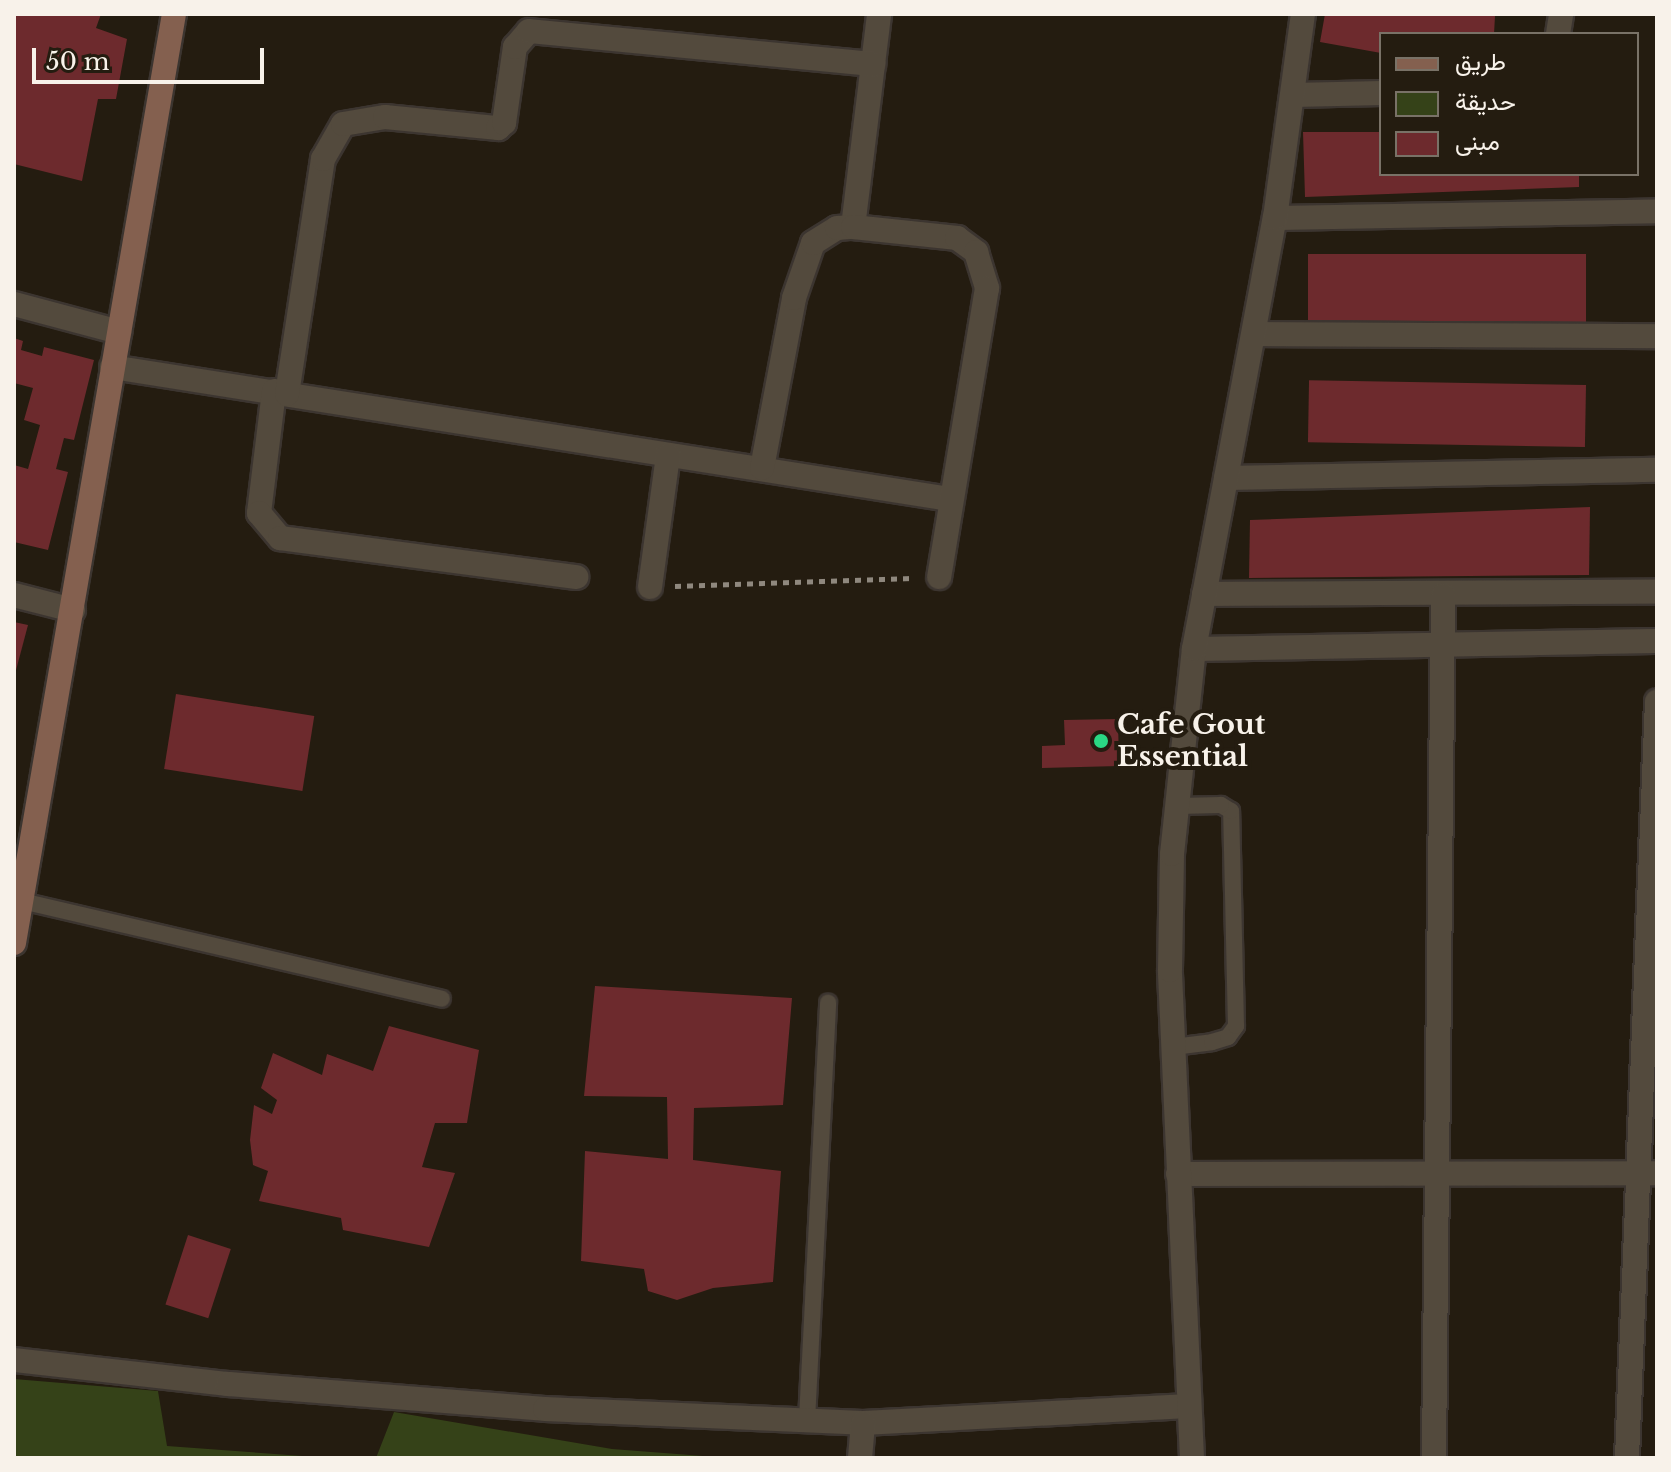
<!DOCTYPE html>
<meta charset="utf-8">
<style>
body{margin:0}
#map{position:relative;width:1671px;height:1472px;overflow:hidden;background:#241c10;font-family:"Libre Baskerville",Vazirmatn,serif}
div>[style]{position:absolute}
.green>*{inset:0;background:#354218}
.building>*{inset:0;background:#6d2a2d;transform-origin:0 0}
.path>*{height:5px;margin-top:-2.5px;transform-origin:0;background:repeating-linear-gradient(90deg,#8f887e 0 6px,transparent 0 12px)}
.roads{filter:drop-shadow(2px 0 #3c3530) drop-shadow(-2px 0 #3c3530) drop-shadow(0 2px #3c3530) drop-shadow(0 -2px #3c3530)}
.lane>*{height:16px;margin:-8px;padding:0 8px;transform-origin:8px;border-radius:8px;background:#534a3d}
.street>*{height:24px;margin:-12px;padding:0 12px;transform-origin:12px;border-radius:12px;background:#534a3d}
.secondary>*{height:24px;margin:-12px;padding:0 12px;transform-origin:12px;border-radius:12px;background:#84604f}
.dots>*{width:22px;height:22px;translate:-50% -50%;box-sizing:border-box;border:4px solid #241c10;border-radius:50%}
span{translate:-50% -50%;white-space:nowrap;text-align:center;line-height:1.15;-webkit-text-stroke:8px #241c10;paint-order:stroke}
.poi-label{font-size:28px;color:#f8f2ea;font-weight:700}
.left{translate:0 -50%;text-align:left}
.frame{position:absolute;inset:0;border:16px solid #f8f2ea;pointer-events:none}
.legend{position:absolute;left:1379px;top:32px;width:260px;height:144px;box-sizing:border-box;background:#241c10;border:2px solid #797267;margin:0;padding:10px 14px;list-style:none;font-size:24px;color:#f8f2ea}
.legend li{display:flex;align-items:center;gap:16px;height:40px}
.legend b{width:40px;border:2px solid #797267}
.scale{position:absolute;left:32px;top:48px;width:232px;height:36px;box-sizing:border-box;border:4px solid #f8f2ea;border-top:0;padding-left:10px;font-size:24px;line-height:28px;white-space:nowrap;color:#f8f2ea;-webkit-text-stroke:6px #241c10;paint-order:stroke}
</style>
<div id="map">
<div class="green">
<i style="clip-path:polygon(14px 1379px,158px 1391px,167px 1446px,330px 1458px,14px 1458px)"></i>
<i style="clip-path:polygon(394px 1412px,612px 1449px,729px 1458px,376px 1458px)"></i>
</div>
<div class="building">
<i style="clip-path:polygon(14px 14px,101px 14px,96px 28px,127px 39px,116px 99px,98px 99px,82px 181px,14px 164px)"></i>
<i style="clip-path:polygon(1325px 14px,1477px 14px,1495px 16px,1494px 34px,1381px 34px,1381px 53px,1320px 42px)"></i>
<i style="clip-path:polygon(1303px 132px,1381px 132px,1381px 174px,1579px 174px,1579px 187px,1305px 197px)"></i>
<i style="left:1586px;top:254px;width:69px;height:278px;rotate:90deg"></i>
<i style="clip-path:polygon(14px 338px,23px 341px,21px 350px,42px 356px,44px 347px,94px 360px,74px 440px,64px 438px,56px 469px,68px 472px,48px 550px,14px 542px,14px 465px,28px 469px,40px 425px,24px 420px,33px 388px,14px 383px)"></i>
<i style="left:1586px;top:385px;width:62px;height:277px;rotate:91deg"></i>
<i style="clip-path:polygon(1590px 507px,1589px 575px,1249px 578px,1250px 520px)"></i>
<i style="clip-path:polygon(14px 622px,28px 625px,15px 674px,14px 674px)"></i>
<i style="left:176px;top:694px;width:140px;height:76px;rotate:9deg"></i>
<i style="clip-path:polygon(1118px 719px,1119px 766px,1042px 768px,1042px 746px,1065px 745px,1064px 720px)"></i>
<i style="clip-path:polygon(595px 986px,792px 998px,783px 1105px,694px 1108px,693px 1160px,781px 1171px,773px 1282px,713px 1288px,677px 1300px,648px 1291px,644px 1269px,581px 1261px,585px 1151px,668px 1159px,667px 1097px,584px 1096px)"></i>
<i style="clip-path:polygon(389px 1026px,479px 1050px,467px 1123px,435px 1123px,422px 1167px,455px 1173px,429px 1247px,343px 1230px,341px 1218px,259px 1201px,268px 1171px,253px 1165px,250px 1140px,254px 1105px,272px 1114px,277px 1100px,261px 1088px,273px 1053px,322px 1075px,327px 1054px,373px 1071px)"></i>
<i style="left:188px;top:1235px;width:45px;height:73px;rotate:18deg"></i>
</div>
<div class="path">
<i style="left:675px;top:586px;width:238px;rotate:-1.9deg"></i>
</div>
<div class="roads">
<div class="lane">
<i style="left:22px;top:901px;width:431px;rotate:13.1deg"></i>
<i style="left:1173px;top:1047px;width:39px;rotate:-7deg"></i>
<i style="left:1212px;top:1042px;width:17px;rotate:-17deg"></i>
<i style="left:1228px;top:1037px;width:14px;rotate:-54deg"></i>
<i style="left:1236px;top:1026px;width:215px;rotate:-91.3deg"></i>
<i style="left:1231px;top:811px;width:12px;rotate:-149deg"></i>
<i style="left:1221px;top:805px;width:43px;rotate:178.7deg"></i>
<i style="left:807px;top:1420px;width:418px;rotate:-87.1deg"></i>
</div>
<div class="street">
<i style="left:1558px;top:34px;width:20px;rotate:-81deg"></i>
<i style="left:1294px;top:95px;width:87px;rotate:-1.3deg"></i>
<i style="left:1275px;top:218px;width:382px;rotate:-1deg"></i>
<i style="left:853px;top:227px;width:215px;rotate:-83deg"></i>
<i style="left:14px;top:304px;width:109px;rotate:14.9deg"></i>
<i style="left:1255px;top:334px;width:402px;rotate:0.3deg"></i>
<i style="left:112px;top:367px;width:847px;rotate:8.96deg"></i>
<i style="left:274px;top:391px;width:123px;rotate:97deg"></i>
<i style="left:259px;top:513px;width:33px;rotate:50deg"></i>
<i style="left:280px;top:538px;width:299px;rotate:7.5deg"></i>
<i style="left:287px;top:394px;width:238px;rotate:-81.3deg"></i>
<i style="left:323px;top:159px;width:40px;rotate:-60.3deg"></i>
<i style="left:343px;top:124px;width:43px;rotate:-9.5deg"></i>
<i style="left:385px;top:117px;width:114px;rotate:5.6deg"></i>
<i style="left:498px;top:128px;width:8px;rotate:-40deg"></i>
<i style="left:504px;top:123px;width:77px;rotate:-81.8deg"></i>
<i style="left:515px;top:47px;width:21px;rotate:-49deg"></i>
<i style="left:529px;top:31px;width:346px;rotate:5.5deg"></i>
<i style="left:762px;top:468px;width:173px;rotate:-79.3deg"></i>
<i style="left:794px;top:298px;width:58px;rotate:-70.9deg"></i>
<i style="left:813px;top:243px;width:28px;rotate:-32deg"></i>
<i style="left:837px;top:228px;width:16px;rotate:-4deg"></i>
<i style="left:853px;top:227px;width:105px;rotate:6deg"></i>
<i style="left:957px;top:238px;width:24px;rotate:36deg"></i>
<i style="left:976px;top:252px;width:38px;rotate:73deg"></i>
<i style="left:987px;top:288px;width:293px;rotate:99.4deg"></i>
<i style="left:1226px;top:478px;width:431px;rotate:-1.1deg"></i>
<i style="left:650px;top:587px;width:133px;rotate:-82.2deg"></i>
<i style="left:1204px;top:594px;width:453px;rotate:-0.3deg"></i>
<i style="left:14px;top:595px;width:61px;rotate:14.3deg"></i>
<i style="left:1194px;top:649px;width:463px;rotate:-1deg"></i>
<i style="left:1178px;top:1174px;width:479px;rotate:-0.1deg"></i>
<i style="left:14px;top:1360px;width:215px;rotate:6.4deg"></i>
<i style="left:228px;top:1384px;width:318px;rotate:4.5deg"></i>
<i style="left:545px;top:1409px;width:318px;rotate:2.5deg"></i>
<i style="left:863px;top:1423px;width:326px;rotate:-3deg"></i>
<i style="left:860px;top:1458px;width:35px;rotate:-85deg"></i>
<i style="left:1192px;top:1458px;width:488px;rotate:-92.6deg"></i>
<i style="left:1170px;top:970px;width:116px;rotate:-89deg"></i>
<i style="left:1172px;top:854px;width:206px;rotate:-83.9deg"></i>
<i style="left:1194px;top:649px;width:439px;rotate:-79.4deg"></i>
<i style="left:1275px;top:218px;width:206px;rotate:-82.2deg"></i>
<i style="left:1434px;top:1458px;width:863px;rotate:-89.4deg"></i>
<i style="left:1627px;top:1458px;width:757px;rotate:-87.73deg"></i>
</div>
<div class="secondary">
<i style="left:14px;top:943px;width:943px;rotate:-80.23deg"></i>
</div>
</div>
<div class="dots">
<i style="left:1101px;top:741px;background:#2ad884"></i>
</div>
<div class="poi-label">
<span class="left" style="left:1117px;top:741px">Cafe Gout<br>Essential</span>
</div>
<div class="frame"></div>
<ul class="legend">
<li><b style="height:10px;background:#84604f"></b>طريق</li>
<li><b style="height:22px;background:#354218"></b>حديقة</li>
<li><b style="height:22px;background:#6d2a2d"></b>مبنى</li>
</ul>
<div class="scale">50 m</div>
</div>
